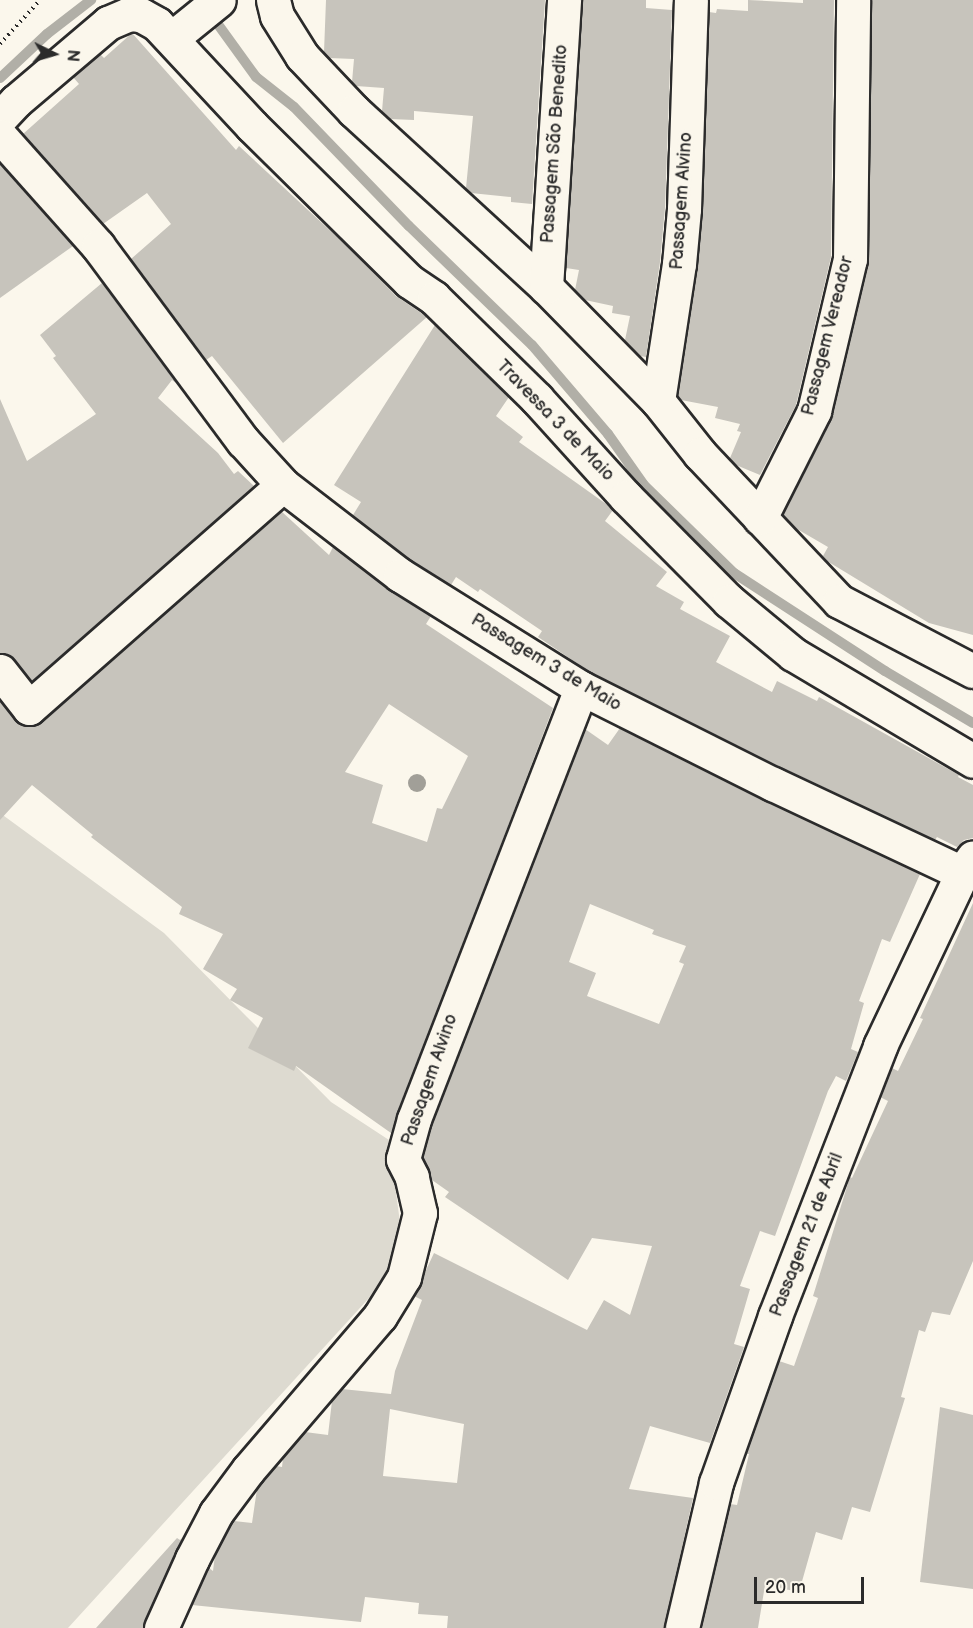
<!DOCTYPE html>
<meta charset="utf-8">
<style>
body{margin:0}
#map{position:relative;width:973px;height:1628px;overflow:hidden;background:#fbf7ec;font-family:"Balsamiq Sans",sans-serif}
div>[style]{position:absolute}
.green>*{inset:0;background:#dddad0}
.stream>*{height:10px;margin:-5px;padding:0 5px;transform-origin:5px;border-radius:5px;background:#b1afa7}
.building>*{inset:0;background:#c7c4bc}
.path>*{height:4px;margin-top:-2px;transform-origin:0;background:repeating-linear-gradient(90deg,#2b2b2b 0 1.5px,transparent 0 6px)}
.roads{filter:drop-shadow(2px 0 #2b2b2b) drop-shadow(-2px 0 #2b2b2b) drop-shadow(0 2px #2b2b2b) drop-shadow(0 -2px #2b2b2b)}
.minor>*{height:33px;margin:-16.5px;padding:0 16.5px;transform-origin:16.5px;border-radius:16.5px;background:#fbf7ec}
.trees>*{width:18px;height:18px;margin:-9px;border-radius:50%;background:#a19f98}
span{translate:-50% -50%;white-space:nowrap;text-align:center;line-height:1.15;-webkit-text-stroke:6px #fbf7ec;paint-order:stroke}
.street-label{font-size:18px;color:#2b2b2b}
.north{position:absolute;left:24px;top:24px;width:60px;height:60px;-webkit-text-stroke:4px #fbf7ec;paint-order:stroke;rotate:95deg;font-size:16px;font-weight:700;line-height:24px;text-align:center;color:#2b2b2b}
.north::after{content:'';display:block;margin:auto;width:21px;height:27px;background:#2b2b2b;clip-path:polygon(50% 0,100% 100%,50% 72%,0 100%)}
.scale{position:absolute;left:754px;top:1577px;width:110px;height:27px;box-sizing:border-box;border:3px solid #2b2b2b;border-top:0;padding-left:8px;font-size:18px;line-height:21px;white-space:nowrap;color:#2b2b2b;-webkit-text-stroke:4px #fbf7ec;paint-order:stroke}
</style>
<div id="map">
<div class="green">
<i style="clip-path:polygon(0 813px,164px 933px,331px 1102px,389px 1140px,403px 1245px,369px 1298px,68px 1628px,0 1628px)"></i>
</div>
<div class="stream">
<i style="left:209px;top:12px;width:80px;rotate:54.1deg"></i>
<i style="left:256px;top:77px;width:48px;rotate:38.3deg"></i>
<i style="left:294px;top:107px;width:165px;rotate:46deg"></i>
<i style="left:409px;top:226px;width:171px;rotate:44.1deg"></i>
<i style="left:532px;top:345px;width:117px;rotate:49.5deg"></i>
<i style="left:608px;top:434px;width:62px;rotate:54.8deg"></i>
<i style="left:644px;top:485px;width:126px;rotate:44.4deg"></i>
<i style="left:734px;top:573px;width:180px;rotate:33deg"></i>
<i style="left:885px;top:671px;width:102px;rotate:30.6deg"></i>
<i style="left:0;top:78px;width:64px;rotate:-43.1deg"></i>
<i style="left:47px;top:34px;width:56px;rotate:-37.7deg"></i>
</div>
<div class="building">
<i style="clip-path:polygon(326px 0,545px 0,532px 204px,511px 202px,511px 197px,471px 193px,466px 188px,473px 116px,414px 111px,414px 120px,390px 119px,382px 111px,384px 88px,356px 86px,352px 82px,354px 59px,329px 58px,324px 52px)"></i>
<i style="clip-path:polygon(583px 0,646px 0,646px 8px,672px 10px,665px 208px,660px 262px,646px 357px,640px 356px,625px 340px,630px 316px,612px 313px,613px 306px,585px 300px,575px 290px,579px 270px,566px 268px)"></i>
<i style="clip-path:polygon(748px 0,803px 3px,803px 0,834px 0,831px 257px,796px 405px,760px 475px,736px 465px,730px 458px,741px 432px,737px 431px,740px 424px,715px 418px,718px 407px,681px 400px,678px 396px,698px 267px,703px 211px,709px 12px,716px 13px,717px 9px,748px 11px)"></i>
<i style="clip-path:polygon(872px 0,973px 0,973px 635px,929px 623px,827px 561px,823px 556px,828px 547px,797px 529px,783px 514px,832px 416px,868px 263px)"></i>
<i style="clip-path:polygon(132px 33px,236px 150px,239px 146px,349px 248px,396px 296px,427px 317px,283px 443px,212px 356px,206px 360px,131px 259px,171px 224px,147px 193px,103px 224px,23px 134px,79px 84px,73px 77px,100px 54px,104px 58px)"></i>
<i style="clip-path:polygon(0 164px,73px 246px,0 298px)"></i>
<i style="clip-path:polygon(102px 283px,176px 383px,172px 380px,158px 398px,218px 453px,234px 474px,238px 471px,254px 486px,32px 681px,14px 659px,0 653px,0 399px,27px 461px,96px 414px,53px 358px,56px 356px,40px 335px)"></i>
<i style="clip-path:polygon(435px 325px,509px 397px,496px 416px,523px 437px,519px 442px,609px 506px,613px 510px,605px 521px,667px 572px,656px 586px,684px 602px,680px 609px,730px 636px,716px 662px,772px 692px,777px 681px,817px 701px,819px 697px,959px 775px,958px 777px,973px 785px,973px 838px,964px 840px,957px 847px,937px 837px,935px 840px,781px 767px,590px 672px,538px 637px,542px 631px,480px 589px,478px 592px,456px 577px,451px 585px,411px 560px,353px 515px,361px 502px,334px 485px)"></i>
<i style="clip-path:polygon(evenodd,281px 511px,329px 555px,333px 547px,389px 590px,431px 616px,426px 624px,553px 708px,391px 1133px,296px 1066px,294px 1071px,248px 1048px,263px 1018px,230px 1000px,237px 989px,203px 969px,223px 934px,179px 914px,182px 907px,91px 837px,93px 835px,32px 785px,0 820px,0 701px,22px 725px,32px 726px,41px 722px,281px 511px,389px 704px,468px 756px,442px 809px,437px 808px,427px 842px,372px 823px,383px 785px,345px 772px,389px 704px)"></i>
<i style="clip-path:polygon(evenodd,620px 728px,920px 874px,890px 942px,882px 939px,859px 1001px,864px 1003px,851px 1049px,858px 1052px,846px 1081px,836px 1076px,828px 1091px,775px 1236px,760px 1231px,740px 1286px,750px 1289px,734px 1344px,744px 1347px,710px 1443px,650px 1426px,629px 1489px,693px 1498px,664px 1628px,447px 1628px,448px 1616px,418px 1614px,419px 1603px,365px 1597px,361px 1622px,192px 1605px,209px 1568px,213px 1571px,215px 1555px,232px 1523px,234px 1521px,252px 1523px,257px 1489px,263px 1482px,276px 1466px,282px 1467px,283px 1458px,305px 1432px,328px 1435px,332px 1401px,342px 1389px,391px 1394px,395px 1371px,422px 1300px,414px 1296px,434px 1253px,587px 1330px,604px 1300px,630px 1315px,652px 1246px,592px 1238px,568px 1280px,445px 1197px,449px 1192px,432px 1180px,423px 1157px,432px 1125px,585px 729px,608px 745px,620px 728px,590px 904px,654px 930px,652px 934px,686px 946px,679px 962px,684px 964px,659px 1024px,587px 996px,596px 973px,569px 962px,590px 904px,620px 728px,390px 1409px,464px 1424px,457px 1483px,383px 1476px,390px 1409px)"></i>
<i style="clip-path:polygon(973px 903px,973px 1261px,950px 1315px,932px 1312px,925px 1332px,919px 1330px,901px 1397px,905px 1398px,870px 1512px,852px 1507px,842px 1540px,816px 1532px,799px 1592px,765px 1585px,758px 1628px,701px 1628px,730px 1504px,737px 1505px,749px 1454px,746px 1454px,779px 1361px,794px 1366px,818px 1298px,813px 1296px,850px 1177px,852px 1178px,888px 1101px,880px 1097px,892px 1068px,898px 1071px,923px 1019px,920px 1018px)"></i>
<i style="clip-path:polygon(940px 1407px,973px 1415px,973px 1589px,920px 1582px)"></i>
<i style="clip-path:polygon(177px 1538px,180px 1540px,182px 1538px,143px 1628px,96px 1628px)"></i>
</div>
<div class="path">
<i style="left:0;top:44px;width:59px;rotate:-47.7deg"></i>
</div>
<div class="roads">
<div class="minor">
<i style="left:273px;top:0;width:16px;rotate:76deg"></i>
<i style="left:277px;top:16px;width:47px;rotate:58deg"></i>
<i style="left:302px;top:56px;width:76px;rotate:46.6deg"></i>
<i style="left:354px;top:111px;width:260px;rotate:42.5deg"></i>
<i style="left:546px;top:287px;width:160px;rotate:45.5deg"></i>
<i style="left:658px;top:401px;width:68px;rotate:51.6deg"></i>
<i style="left:700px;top:454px;width:202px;rotate:46.6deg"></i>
<i style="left:839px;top:601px;width:151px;rotate:27.6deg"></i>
<i style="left:172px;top:38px;width:60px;rotate:-39deg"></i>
<i style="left:0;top:118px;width:23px;rotate:-47deg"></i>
<i style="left:16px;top:101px;width:121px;rotate:-40.3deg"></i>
<i style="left:108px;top:23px;width:23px;rotate:-23deg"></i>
<i style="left:129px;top:14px;width:12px;rotate:5deg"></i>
<i style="left:141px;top:15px;width:18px;rotate:29deg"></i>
<i style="left:157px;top:24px;width:139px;rotate:47deg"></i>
<i style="left:252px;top:126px;width:221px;rotate:44.6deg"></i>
<i style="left:409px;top:281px;width:30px;rotate:34deg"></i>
<i style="left:434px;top:298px;width:144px;rotate:44.4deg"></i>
<i style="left:537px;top:399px;width:132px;rotate:47.8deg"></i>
<i style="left:626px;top:497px;width:146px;rotate:45.3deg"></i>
<i style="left:729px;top:601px;width:83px;rotate:39.6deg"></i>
<i style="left:793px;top:654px;width:209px;rotate:30.7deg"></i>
<i style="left:0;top:136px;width:147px;rotate:48.3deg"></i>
<i style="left:98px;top:246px;width:243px;rotate:53.4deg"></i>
<i style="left:243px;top:441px;width:59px;rotate:47.7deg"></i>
<i style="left:283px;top:485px;width:148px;rotate:37.6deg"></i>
<i style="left:400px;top:575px;width:213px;rotate:32deg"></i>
<i style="left:581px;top:688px;width:215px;rotate:26.6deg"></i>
<i style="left:773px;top:784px;width:209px;rotate:25.2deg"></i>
<i style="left:546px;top:287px;width:288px;rotate:-86.4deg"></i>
<i style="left:658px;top:401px;width:139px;rotate:-81.3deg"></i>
<i style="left:679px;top:264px;width:55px;rotate:-84.8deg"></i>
<i style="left:684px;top:209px;width:209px;rotate:-88.1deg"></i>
<i style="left:760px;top:518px;width:120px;rotate:-63.2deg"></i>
<i style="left:814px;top:411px;width:156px;rotate:-76.7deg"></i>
<i style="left:850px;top:259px;width:259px;rotate:-89.3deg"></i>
<i style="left:0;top:671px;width:47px;rotate:51.9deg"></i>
<i style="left:29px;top:708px;width:338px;rotate:-41.3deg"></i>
<i style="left:161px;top:1628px;width:76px;rotate:-65.8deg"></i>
<i style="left:192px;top:1559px;width:52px;rotate:-62.4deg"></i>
<i style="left:216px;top:1513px;width:54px;rotate:-53.3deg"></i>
<i style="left:248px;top:1470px;width:203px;rotate:-49.4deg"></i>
<i style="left:380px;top:1316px;width:46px;rotate:-58.4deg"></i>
<i style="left:404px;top:1277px;width:66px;rotate:-76deg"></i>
<i style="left:420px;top:1213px;width:37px;rotate:-103deg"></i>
<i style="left:412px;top:1177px;width:20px;rotate:-117deg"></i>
<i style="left:403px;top:1159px;width:41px;rotate:-74.6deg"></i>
<i style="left:414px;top:1119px;width:462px;rotate:-68.8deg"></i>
<i style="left:682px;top:1628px;width:149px;rotate:-76.8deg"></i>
<i style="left:716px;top:1483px;width:177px;rotate:-70.5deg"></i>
<i style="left:775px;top:1316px;width:290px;rotate:-68.7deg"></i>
<i style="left:880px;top:1046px;width:191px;rotate:-64.6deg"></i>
<i style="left:962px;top:873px;width:19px;rotate:-55deg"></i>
</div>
</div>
<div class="trees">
<i style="left:417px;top:783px"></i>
</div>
<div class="street-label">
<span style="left:555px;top:144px;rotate:-86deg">Passagem São Benedito</span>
<span style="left:682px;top:201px;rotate:-86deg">Passagem Alvino</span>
<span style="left:828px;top:336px;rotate:-76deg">Passagem Vereador</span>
<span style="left:555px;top:421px;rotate:46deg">Travessa 3 de Maio</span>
<span style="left:546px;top:663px;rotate:31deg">Passagem 3 de Maio</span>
<span style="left:430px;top:1080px;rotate:-71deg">Passagem Alvino</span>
<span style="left:807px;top:1235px;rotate:-69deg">Passagem 21 de Abril</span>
</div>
<div class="north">N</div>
<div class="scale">20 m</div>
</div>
